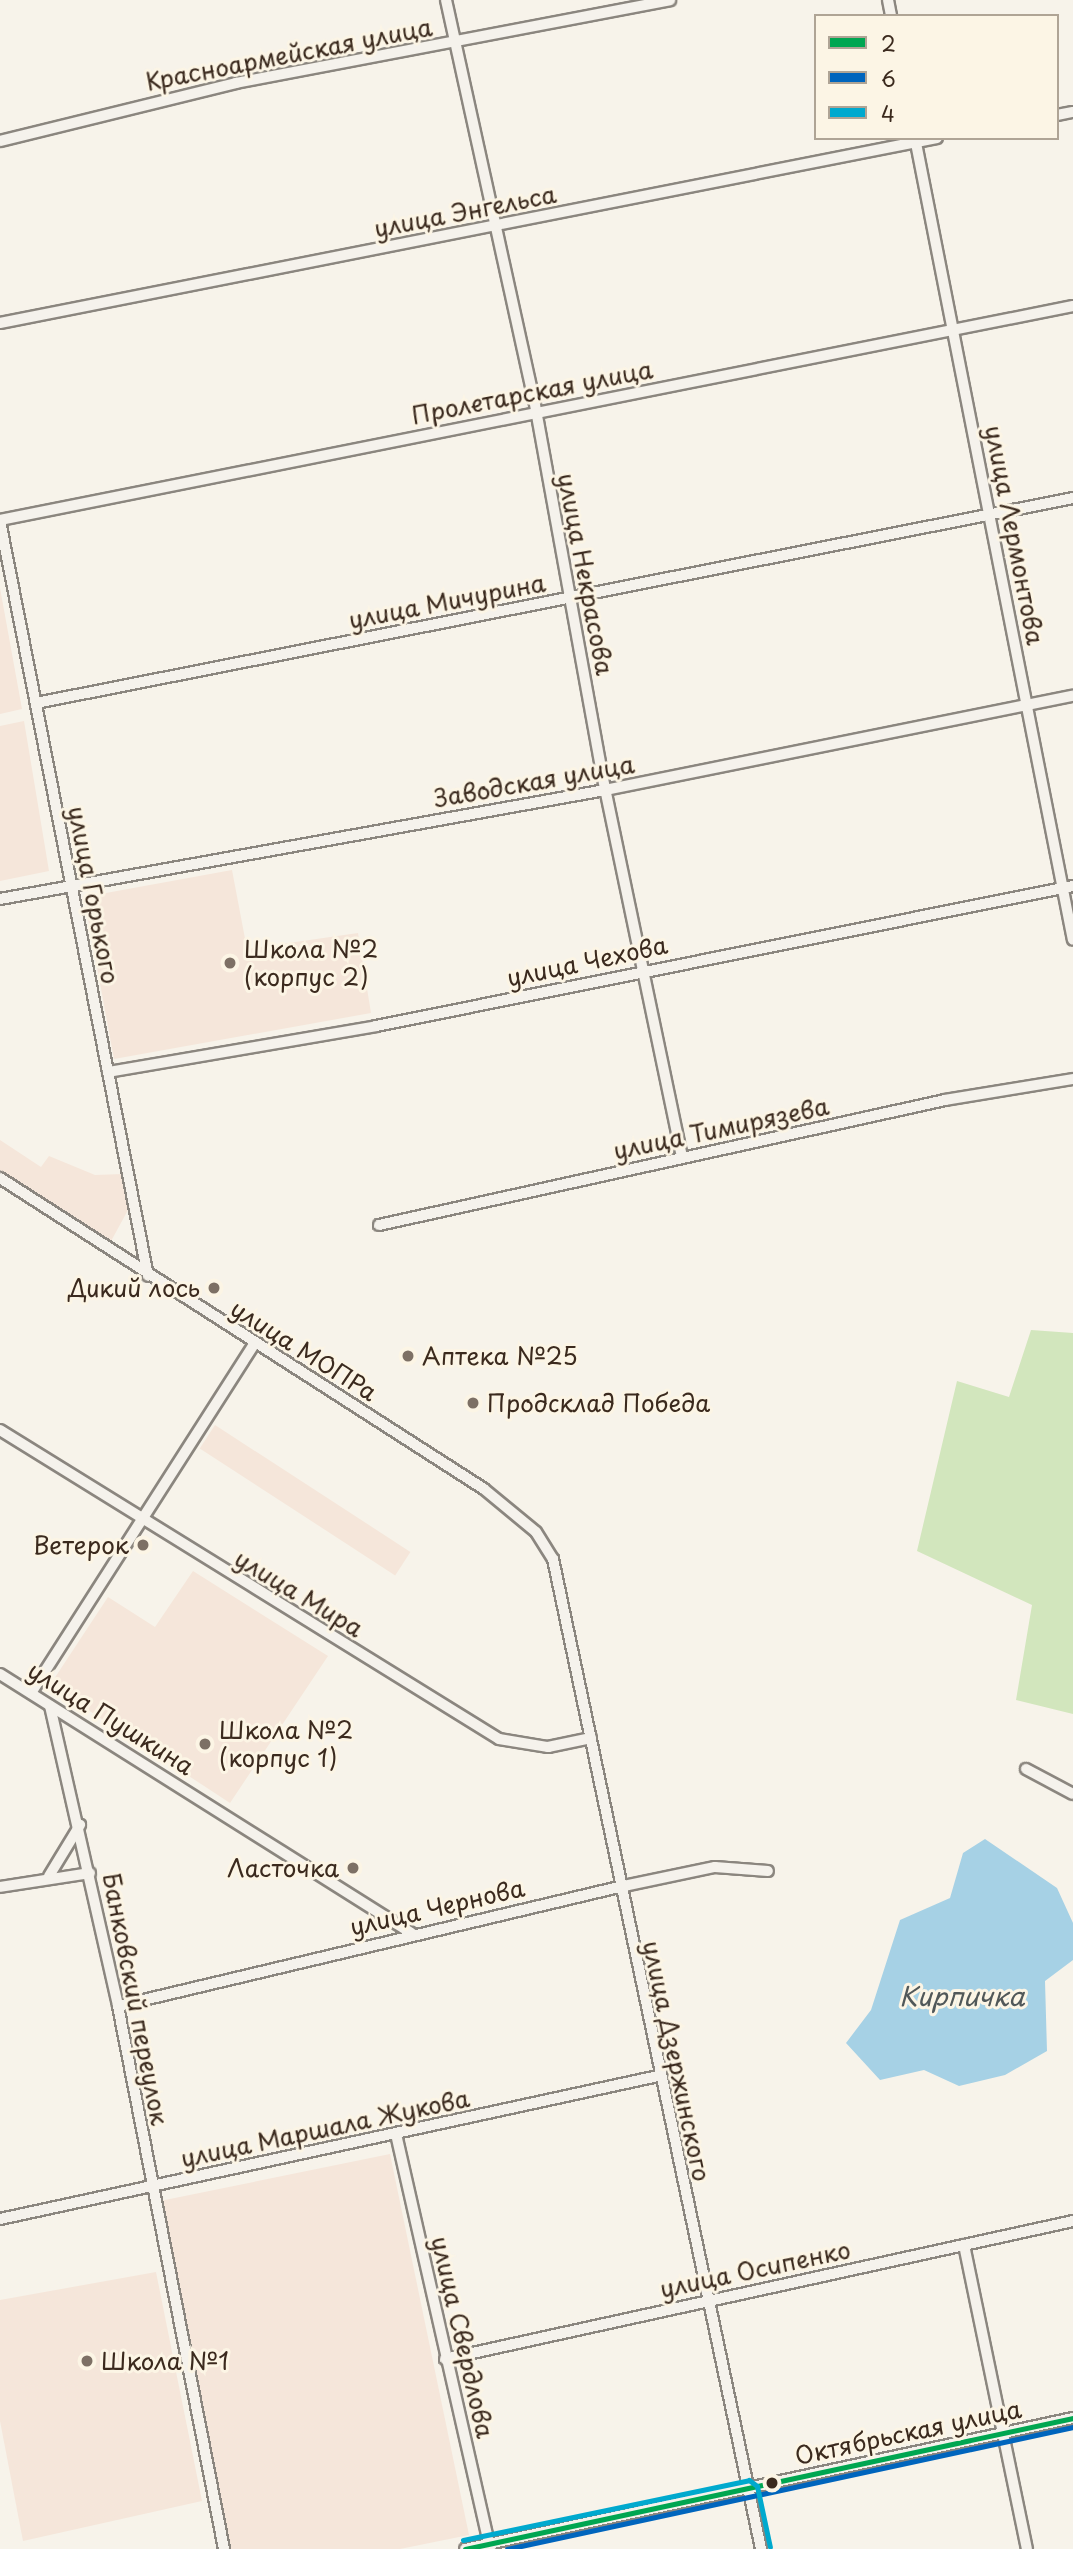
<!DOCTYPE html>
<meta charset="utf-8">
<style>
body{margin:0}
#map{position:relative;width:1073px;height:2549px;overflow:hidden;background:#f7f3ea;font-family:"Playpen Sans",sans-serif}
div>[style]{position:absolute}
.built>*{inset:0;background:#f5e6da;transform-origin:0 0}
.green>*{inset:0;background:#d2e6bd}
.water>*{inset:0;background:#a6d1e5}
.roads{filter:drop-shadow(2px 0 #8b867f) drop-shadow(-2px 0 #8b867f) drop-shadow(0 2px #8b867f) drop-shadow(0 -2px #8b867f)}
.minor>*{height:10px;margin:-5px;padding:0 5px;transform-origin:5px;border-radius:5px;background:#f5f2ec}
.bus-1>*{height:5px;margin:-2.5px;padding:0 2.5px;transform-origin:2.5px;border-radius:2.5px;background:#00a651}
.bus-2>*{height:5px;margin:-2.5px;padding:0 2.5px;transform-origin:2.5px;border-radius:2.5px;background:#0065bd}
.bus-3>*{height:5px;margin:-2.5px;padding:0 2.5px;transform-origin:2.5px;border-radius:2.5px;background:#00a9ce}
.dots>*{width:19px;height:19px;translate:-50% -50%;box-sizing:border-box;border:4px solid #fcf5e5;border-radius:50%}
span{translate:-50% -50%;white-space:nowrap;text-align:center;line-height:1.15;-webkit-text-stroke:6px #fcf5e5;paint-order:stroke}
.street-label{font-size:24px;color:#3b2a1e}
.poi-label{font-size:24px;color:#3b2a1e}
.left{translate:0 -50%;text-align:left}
.right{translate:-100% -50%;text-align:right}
.water-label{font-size:26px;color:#515859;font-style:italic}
.legend{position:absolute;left:814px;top:14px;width:245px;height:126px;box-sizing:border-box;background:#fcf5e5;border:2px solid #afa495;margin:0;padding:9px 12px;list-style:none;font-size:21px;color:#3b2a1e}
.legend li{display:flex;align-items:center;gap:14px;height:35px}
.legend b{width:35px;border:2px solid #afa495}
</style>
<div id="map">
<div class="built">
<i style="clip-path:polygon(0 588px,22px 709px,0 714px)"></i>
<i style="clip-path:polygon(24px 721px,49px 871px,0 881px,0 726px)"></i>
<i style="clip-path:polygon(232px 870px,247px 949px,358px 933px,371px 1013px,114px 1059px,84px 897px)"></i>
<i style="clip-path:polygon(0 1140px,41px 1167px,49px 1156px,95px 1175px,123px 1174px,128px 1210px,110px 1243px,0 1170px)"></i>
<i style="left:215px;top:1425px;width:233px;height:28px;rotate:33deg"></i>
<i style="clip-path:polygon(193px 1571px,328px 1656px,230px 1803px,50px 1685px,108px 1597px,155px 1627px)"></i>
<i style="clip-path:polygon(390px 2154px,469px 2535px,400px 2549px,230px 2549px,160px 2201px)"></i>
<i style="clip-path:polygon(156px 2272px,202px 2501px,23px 2541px,0 2421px,0 2300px)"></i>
</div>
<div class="green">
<i style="clip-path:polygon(1031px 1330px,1073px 1333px,1073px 1714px,1016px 1700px,1032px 1605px,917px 1551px,957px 1381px,1009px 1397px)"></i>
</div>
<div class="water">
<i style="clip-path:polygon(985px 1839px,1057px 1888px,1073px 1923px,1073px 1960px,1045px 1981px,1047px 2051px,1005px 2075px,959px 2086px,924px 2070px,880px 2080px,846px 2043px,871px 2010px,900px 1920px,950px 1898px,963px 1853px)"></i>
</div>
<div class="roads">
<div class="minor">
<i style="left:446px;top:0;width:409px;rotate:77.6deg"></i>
<i style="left:534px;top:399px;width:381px;rotate:79.7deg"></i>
<i style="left:602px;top:774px;width:392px;rotate:78.2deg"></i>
<i style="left:888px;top:0;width:16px;rotate:79deg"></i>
<i style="left:1057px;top:115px;width:16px;rotate:-11deg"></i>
<i style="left:915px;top:138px;width:817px;rotate:78.86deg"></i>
<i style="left:0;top:141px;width:243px;rotate:-13.8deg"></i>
<i style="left:236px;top:83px;width:442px;rotate:-10.8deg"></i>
<i style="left:0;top:323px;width:955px;rotate:-11.17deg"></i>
<i style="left:0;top:520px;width:1094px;rotate:-11.28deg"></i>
<i style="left:0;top:521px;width:769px;rotate:78.91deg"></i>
<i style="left:36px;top:703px;width:1057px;rotate:-11.18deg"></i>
<i style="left:0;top:899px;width:615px;rotate:-10.21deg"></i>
<i style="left:605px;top:790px;width:477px;rotate:-11.4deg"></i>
<i style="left:108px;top:1072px;width:272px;rotate:-9.7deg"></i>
<i style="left:376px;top:1026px;width:711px;rotate:-11.36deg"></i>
<i style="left:0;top:1178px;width:575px;rotate:32.72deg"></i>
<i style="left:484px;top:1489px;width:67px;rotate:39.6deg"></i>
<i style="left:536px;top:1532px;width:32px;rotate:58deg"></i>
<i style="left:553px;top:1559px;width:1012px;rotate:78.13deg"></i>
<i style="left:379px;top:1225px;width:580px;rotate:-12.45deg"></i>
<i style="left:945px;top:1100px;width:130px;rotate:-9.3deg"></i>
<i style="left:0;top:1430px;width:587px;rotate:31.77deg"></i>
<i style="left:499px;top:1739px;width:50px;rotate:9.3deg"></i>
<i style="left:548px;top:1747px;width:44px;rotate:-11.8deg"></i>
<i style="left:0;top:1674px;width:486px;rotate:32.2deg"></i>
<i style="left:31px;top:1693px;width:414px;rotate:-57.4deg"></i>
<i style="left:50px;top:1706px;width:308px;rotate:77.2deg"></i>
<i style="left:118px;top:2006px;width:553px;rotate:78.95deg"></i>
<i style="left:1026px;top:1769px;width:53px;rotate:28deg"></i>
<i style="left:49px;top:1876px;width:60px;rotate:-58.7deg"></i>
<i style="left:0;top:1887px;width:91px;rotate:-8.8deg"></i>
<i style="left:118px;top:2006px;width:515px;rotate:-13.36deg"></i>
<i style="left:619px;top:1887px;width:98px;rotate:-11.8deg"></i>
<i style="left:715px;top:1867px;width:53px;rotate:4.3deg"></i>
<i style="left:396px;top:2134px;width:425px;rotate:77.2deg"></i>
<i style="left:0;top:2219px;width:673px;rotate:-12.26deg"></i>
<i style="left:964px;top:2245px;width:310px;rotate:78.3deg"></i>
<i style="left:445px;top:2359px;width:643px;rotate:-12.39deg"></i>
<i style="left:465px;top:2549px;width:622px;rotate:-12.16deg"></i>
</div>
</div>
<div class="bus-1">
<i style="left:465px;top:2549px;width:622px;rotate:-12.16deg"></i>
</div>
<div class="bus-2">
<i style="left:507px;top:2549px;width:579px;rotate:-12.16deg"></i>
</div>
<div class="bus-3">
<i style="left:463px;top:2540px;width:292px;rotate:-11.8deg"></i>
<i style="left:749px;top:2480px;width:10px;rotate:37deg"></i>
<i style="left:757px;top:2486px;width:62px;rotate:78deg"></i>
</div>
<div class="dots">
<i style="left:230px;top:963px;background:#7d7065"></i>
<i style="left:214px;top:1288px;background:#7d7065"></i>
<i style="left:408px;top:1356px;background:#7d7065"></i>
<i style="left:473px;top:1403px;background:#7d7065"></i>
<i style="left:143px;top:1545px;background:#7d7065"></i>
<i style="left:205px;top:1744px;background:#7d7065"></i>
<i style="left:353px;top:1868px;background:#7d7065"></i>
<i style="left:87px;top:2361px;background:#7d7065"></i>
<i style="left:772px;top:2483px;background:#3b2a1e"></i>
</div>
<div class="street-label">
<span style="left:289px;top:54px;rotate:-11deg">Красноармейская улица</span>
<span style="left:465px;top:211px;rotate:-11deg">улица Энгельса</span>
<span style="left:532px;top:392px;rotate:-11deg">Пролетарская улица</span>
<span style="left:1015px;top:535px;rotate:79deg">улица Лермонтова</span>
<span style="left:586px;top:574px;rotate:79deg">улица Некрасова</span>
<span style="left:447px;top:601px;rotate:-11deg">улица Мичурина</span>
<span style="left:534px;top:781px;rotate:-10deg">Заводская улица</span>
<span style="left:94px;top:895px;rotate:79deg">улица Горького</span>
<span style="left:587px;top:961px;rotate:-12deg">улица Чехова</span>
<span style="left:721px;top:1128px;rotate:-12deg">улица Тимирязева</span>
<span style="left:304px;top:1350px;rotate:32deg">улица МОПРа</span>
<span style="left:299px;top:1593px;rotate:31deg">улица Мира</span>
<span style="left:111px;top:1718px;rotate:32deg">улица Пушкина</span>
<span style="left:437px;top:1907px;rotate:-13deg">улица Чернова</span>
<span style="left:136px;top:1999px;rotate:79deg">Банковский переулок</span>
<span style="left:677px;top:2061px;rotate:78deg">улица Дзержинского</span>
<span style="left:325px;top:2128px;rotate:-12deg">улица Маршала Жукова</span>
<span style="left:755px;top:2269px;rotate:-12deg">улица Осипенко</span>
<span style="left:463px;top:2337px;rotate:77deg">улица Свердлова</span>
<span style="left:908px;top:2432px;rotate:-12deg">Октябрьская улица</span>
</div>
<div class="poi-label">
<span class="left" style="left:244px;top:963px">Школа №2<br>(корпус 2)</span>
<span class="right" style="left:200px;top:1288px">Дикий лось</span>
<span class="left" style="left:422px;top:1356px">Аптека №25</span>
<span class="left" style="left:487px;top:1403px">Продсклад Победа</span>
<span class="right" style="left:129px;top:1545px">Ветерок</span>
<span class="left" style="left:219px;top:1744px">Школа №2<br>(корпус 1)</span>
<span class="right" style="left:339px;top:1868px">Ласточка</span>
<span class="left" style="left:101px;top:2361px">Школа №1</span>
</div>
<div class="water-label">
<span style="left:962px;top:1996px">Кирпичка</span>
</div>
<ul class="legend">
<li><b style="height:9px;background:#00a651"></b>2</li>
<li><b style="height:9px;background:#0065bd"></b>6</li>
<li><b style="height:9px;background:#00a9ce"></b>4</li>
</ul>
</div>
